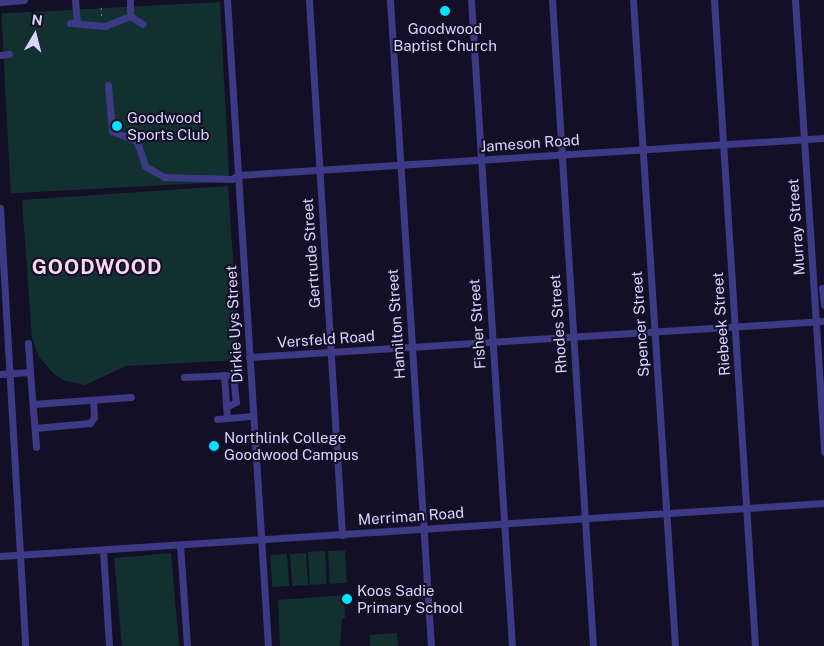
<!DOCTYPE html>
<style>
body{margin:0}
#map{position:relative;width:824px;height:646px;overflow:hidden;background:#130f26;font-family:"Public Sans",sans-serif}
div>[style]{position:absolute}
.green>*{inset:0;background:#12302f;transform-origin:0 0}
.path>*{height:1px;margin-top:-0.5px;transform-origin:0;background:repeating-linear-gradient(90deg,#2fb8b0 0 2.5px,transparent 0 6.5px)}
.minor>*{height:7px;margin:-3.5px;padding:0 3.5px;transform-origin:3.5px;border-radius:3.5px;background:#3d3a85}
.dots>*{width:14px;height:14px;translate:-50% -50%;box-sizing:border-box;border:2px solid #130f26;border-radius:50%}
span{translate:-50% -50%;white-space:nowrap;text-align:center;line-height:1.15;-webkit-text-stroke:4px #130f26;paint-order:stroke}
.poi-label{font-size:15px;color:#d9d4ff}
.left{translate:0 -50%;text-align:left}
.street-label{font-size:15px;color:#d9d4ff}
.district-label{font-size:20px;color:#ffd6f0;font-weight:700;letter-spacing:1px}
.north{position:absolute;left:10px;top:10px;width:50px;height:50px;-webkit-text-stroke:4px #130f26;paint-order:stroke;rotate:8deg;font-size:14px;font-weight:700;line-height:20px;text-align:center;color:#d9d4ff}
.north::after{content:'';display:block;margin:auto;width:18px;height:22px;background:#d9d4ff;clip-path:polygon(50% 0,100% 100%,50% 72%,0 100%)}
</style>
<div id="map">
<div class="green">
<i style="left:220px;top:2px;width:180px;height:219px;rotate:87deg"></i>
<i style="clip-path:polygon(228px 186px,240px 360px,126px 366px,85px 385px,65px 381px,53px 373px,39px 357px,32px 339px,22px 200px)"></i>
<i style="left:345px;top:550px;width:33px;height:17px;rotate:87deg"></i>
<i style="left:325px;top:551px;width:33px;height:17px;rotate:87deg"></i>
<i style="left:171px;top:553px;width:93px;height:57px;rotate:85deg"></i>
<i style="left:306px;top:553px;width:32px;height:16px;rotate:86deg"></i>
<i style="left:287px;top:554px;width:32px;height:17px;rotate:86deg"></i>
<i style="clip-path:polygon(344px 595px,345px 618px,342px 619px,340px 646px,280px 646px,278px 600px)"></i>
<i style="clip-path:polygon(397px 633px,398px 646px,370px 646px,370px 635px)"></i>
</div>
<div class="path">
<i style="left:101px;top:7px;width:12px;rotate:85deg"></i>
</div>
<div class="minor">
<i style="left:75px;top:0;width:22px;rotate:85deg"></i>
<i style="left:130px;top:0;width:16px;rotate:90deg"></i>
<i style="left:130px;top:16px;width:15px;rotate:32deg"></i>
<i style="left:227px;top:0;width:647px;rotate:86.37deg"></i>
<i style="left:309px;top:0;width:536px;rotate:86.47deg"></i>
<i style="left:390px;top:0;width:647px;rotate:86.37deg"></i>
<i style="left:471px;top:0;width:647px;rotate:86.37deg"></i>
<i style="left:552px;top:0;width:647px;rotate:86.37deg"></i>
<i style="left:633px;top:0;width:647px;rotate:86.28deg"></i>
<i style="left:714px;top:0;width:647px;rotate:86.37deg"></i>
<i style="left:795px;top:0;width:453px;rotate:86.3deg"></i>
<i style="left:0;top:2px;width:24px;rotate:-5deg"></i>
<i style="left:70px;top:23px;width:35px;rotate:5deg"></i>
<i style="left:105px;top:26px;width:27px;rotate:-22deg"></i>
<i style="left:0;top:55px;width:9px;rotate:-6deg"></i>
<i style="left:108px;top:85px;width:46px;rotate:85deg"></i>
<i style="left:112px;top:131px;width:27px;rotate:22deg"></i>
<i style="left:137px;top:141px;width:26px;rotate:72deg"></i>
<i style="left:145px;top:166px;width:22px;rotate:30deg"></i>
<i style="left:164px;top:177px;width:68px;rotate:1.7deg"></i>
<i style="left:232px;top:179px;width:7px;rotate:-34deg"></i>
<i style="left:238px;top:175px;width:587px;rotate:-3.61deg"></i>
<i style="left:0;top:208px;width:439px;rotate:86.7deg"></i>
<i style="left:822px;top:288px;width:17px;rotate:83deg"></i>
<i style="left:249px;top:357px;width:576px;rotate:-3.58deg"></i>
<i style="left:30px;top:372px;width:75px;rotate:85.4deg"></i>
<i style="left:0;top:374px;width:30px;rotate:-4deg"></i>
<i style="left:30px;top:372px;width:29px;rotate:-94deg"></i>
<i style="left:224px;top:375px;width:43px;rotate:86deg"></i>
<i style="left:184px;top:377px;width:49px;rotate:-2.3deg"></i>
<i style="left:233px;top:375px;width:27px;rotate:84deg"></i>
<i style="left:236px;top:402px;width:11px;rotate:153deg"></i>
<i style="left:33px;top:404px;width:98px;rotate:-4.1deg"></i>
<i style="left:217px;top:419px;width:36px;rotate:-5deg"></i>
<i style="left:35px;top:428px;width:55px;rotate:-5.2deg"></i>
<i style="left:90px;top:423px;width:7px;rotate:-56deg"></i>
<i style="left:94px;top:417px;width:17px;rotate:-93deg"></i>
<i style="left:180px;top:545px;width:101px;rotate:86deg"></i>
<i style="left:103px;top:550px;width:96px;rotate:86.4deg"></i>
<i style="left:0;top:556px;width:826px;rotate:-3.68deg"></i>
</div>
<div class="dots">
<i style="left:445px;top:11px;background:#00e5ff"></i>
<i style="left:117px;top:126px;background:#00e5ff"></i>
<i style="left:214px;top:446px;background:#00e5ff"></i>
<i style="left:347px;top:599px;background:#00e5ff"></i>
</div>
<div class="poi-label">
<span style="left:445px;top:37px">Goodwood<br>Baptist Church</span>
<span class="left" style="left:127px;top:126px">Goodwood<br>Sports Club</span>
<span class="left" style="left:224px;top:446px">Northlink College<br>Goodwood Campus</span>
<span class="left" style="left:357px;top:599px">Koos Sadie<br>Primary School</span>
</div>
<div class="street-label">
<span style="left:530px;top:143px;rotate:-4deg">Jameson Road</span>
<span style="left:796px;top:227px;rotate:-94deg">Murray Street</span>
<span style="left:311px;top:253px;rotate:-94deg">Gertrude Street</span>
<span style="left:234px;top:324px;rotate:-93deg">Dirkie Uys Street</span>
<span style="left:396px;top:324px;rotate:-94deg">Hamilton Street</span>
<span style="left:477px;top:324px;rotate:-94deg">Fisher Street</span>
<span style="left:558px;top:324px;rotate:-94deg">Rhodes Street</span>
<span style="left:640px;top:324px;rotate:-94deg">Spencer Street</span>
<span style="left:721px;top:324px;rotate:-94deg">Riebeek Street</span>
<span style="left:326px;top:339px;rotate:-4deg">Versfeld Road</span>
<span style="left:411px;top:516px;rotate:-4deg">Merriman Road</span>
</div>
<div class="district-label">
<span style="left:97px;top:267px">GOODWOOD</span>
</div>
<div class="north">N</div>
</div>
